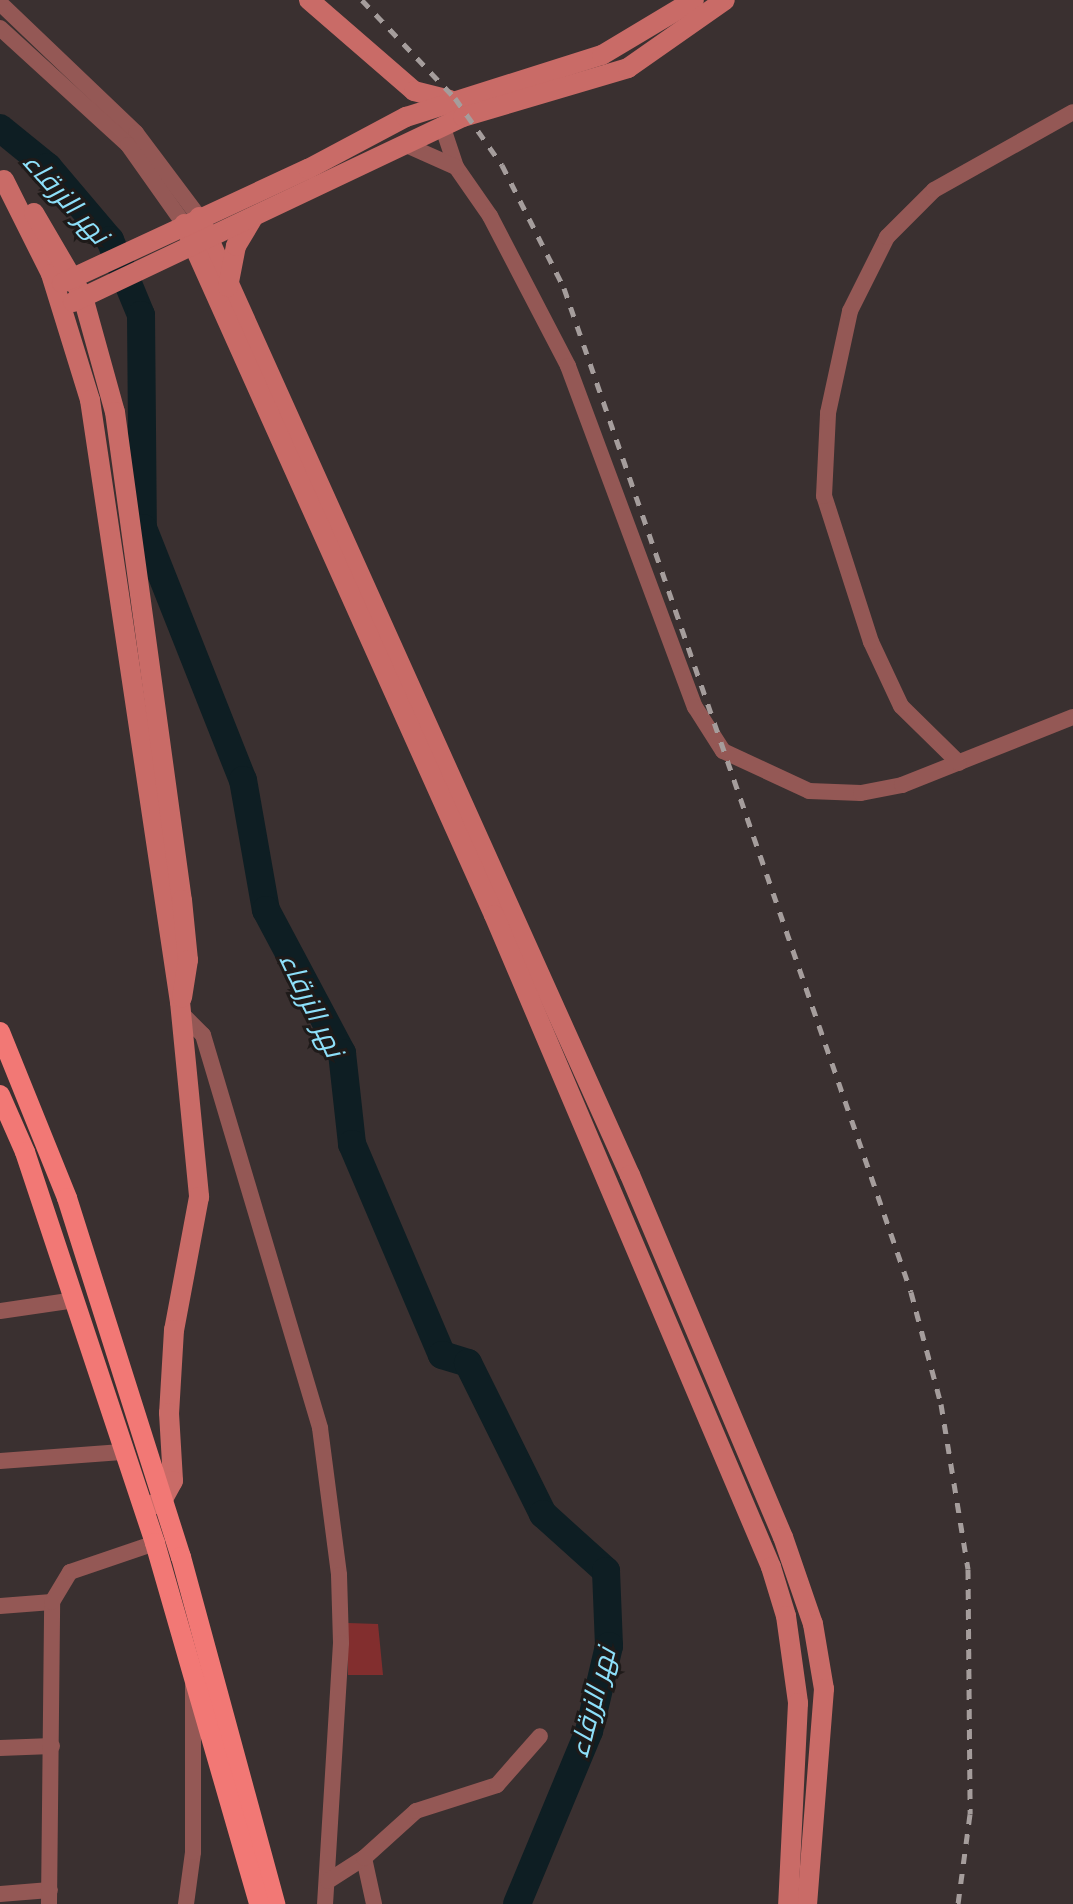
<!DOCTYPE html>
<meta charset="utf-8">
<style>
body{margin:0}
#map{position:relative;width:1073px;height:1904px;overflow:hidden;background:#3a3030;font-family:"Exo 2",Cairo,sans-serif}
div>[style]{position:absolute}
.river>*{height:28px;margin:-14px;padding:0 14px;transform-origin:14px;border-radius:14px;background:#0e1e23}
.building>*{inset:0;background:#822e2e}
.street>*{height:16px;margin:-8px;padding:0 8px;transform-origin:8px;border-radius:8px;background:#945855}
.secondary>*{height:20px;margin:-10px;padding:0 10px;transform-origin:10px;border-radius:10px;background:#c96b67}
.primary>*{height:20px;margin:-10px;padding:0 10px;transform-origin:10px;border-radius:10px;background:#f27875}
.rail>*{height:5px;margin-top:-2.5px;transform-origin:0;background:repeating-linear-gradient(90deg,#a59d9c 0 10px,transparent 0 20px)}
span{translate:-50% -50%;white-space:nowrap;text-align:center;line-height:1.15;-webkit-text-stroke:6px #1e1a19;paint-order:stroke}
.water-label{font-size:28px;color:#8ddff9;font-style:italic}
</style>
<div id="map">
<div class="river">
<i style="left:0;top:128px;width:62px;rotate:39.1deg"></i>
<i style="left:48px;top:167px;width:96px;rotate:49.7deg"></i>
<i style="left:110px;top:240px;width:81px;rotate:67.5deg"></i>
<i style="left:141px;top:315px;width:213px;rotate:89.5deg"></i>
<i style="left:143px;top:528px;width:271px;rotate:68.4deg"></i>
<i style="left:243px;top:780px;width:132px;rotate:80deg"></i>
<i style="left:266px;top:910px;width:162px;rotate:62deg"></i>
<i style="left:342px;top:1053px;width:92px;rotate:83.7deg"></i>
<i style="left:352px;top:1144px;width:229px;rotate:66.9deg"></i>
<i style="left:442px;top:1355px;width:27px;rotate:17deg"></i>
<i style="left:468px;top:1363px;width:169px;rotate:63.6deg"></i>
<i style="left:543px;top:1514px;width:85px;rotate:42.1deg"></i>
<i style="left:606px;top:1571px;width:75px;rotate:87.7deg"></i>
<i style="left:609px;top:1646px;width:87px;rotate:103.2deg"></i>
<i style="left:589px;top:1731px;width:187px;rotate:112.6deg"></i>
</div>
<div class="building">
<i style="clip-path:polygon(348px 1623px,378px 1624px,383px 1675px,348px 1675px)"></i>
</div>
<div class="street">
<i style="left:0;top:3px;width:188px;rotate:43.7deg"></i>
<i style="left:136px;top:133px;width:105px;rotate:53.1deg"></i>
<i style="left:0;top:28px;width:173px;rotate:42.4deg"></i>
<i style="left:128px;top:145px;width:97px;rotate:54.7deg"></i>
<i style="left:442px;top:125px;width:44px;rotate:71.6deg"></i>
<i style="left:456px;top:167px;width:60px;rotate:55.2deg"></i>
<i style="left:490px;top:216px;width:169px;rotate:62.5deg"></i>
<i style="left:568px;top:366px;width:364px;rotate:69.6deg"></i>
<i style="left:695px;top:707px;width:52px;rotate:57.5deg"></i>
<i style="left:723px;top:751px;width:95px;rotate:24.9deg"></i>
<i style="left:809px;top:791px;width:52px;rotate:2.2deg"></i>
<i style="left:861px;top:793px;width:42px;rotate:-11deg"></i>
<i style="left:902px;top:785px;width:184px;rotate:-21.7deg"></i>
<i style="left:404px;top:144px;width:57px;rotate:23.9deg"></i>
<i style="left:959px;top:763px;width:81px;rotate:-135.5deg"></i>
<i style="left:901px;top:706px;width:71px;rotate:-115.1deg"></i>
<i style="left:871px;top:642px;width:153px;rotate:-107.8deg"></i>
<i style="left:824px;top:496px;width:83px;rotate:-87.2deg"></i>
<i style="left:828px;top:413px;width:104px;rotate:-77.8deg"></i>
<i style="left:850px;top:311px;width:83px;rotate:-63.4deg"></i>
<i style="left:887px;top:237px;width:66px;rotate:-45deg"></i>
<i style="left:934px;top:190px;width:159px;rotate:-29.3deg"></i>
<i style="left:181px;top:1013px;width:31px;rotate:45deg"></i>
<i style="left:203px;top:1035px;width:410px;rotate:73.4deg"></i>
<i style="left:320px;top:1428px;width:148px;rotate:82.6deg"></i>
<i style="left:339px;top:1575px;width:68px;rotate:88.3deg"></i>
<i style="left:341px;top:1643px;width:261px;rotate:93.5deg"></i>
<i style="left:0;top:1311px;width:76px;rotate:-8.3deg"></i>
<i style="left:0;top:1461px;width:122px;rotate:-4.2deg"></i>
<i style="left:0;top:1606px;width:52px;rotate:-4.4deg"></i>
<i style="left:0;top:1748px;width:52px;rotate:-2.2deg"></i>
<i style="left:364px;top:1858px;width:47px;rotate:77.7deg"></i>
<i style="left:328px;top:1881px;width:43px;rotate:-32.6deg"></i>
<i style="left:364px;top:1858px;width:70px;rotate:-42.1deg"></i>
<i style="left:416px;top:1811px;width:85px;rotate:-17.8deg"></i>
<i style="left:497px;top:1785px;width:65px;rotate:-48.7deg"></i>
<i style="left:0;top:1894px;width:50px;rotate:-4.6deg"></i>
<i style="left:49px;top:1904px;width:302px;rotate:-89.4deg"></i>
<i style="left:52px;top:1602px;width:35px;rotate:-59deg"></i>
<i style="left:70px;top:1572px;width:90px;rotate:-18.8deg"></i>
<i style="left:186px;top:1904px;width:52px;rotate:-82.3deg"></i>
<i style="left:193px;top:1852px;width:167px;rotate:-90deg"></i>
</div>
<div class="secondary">
<i style="left:309px;top:0;width:139px;rotate:40.9deg"></i>
<i style="left:414px;top:91px;width:37px;rotate:14deg"></i>
<i style="left:4px;top:180px;width:105px;rotate:63.4deg"></i>
<i style="left:51px;top:274px;width:132px;rotate:72.8deg"></i>
<i style="left:90px;top:400px;width:609px;rotate:81.5deg"></i>
<i style="left:180px;top:1002px;width:196px;rotate:84.4deg"></i>
<i style="left:199px;top:1197px;width:135px;rotate:100.6deg"></i>
<i style="left:174px;top:1330px;width:83px;rotate:93.4deg"></i>
<i style="left:169px;top:1413px;width:68px;rotate:86.6deg"></i>
<i style="left:173px;top:1481px;width:23px;rotate:119deg"></i>
<i style="left:162px;top:1501px;width:11px;rotate:158deg"></i>
<i style="left:34px;top:213px;width:97px;rotate:59.7deg"></i>
<i style="left:83px;top:297px;width:119px;rotate:74.5deg"></i>
<i style="left:115px;top:412px;width:493px;rotate:82.2deg"></i>
<i style="left:182px;top:900px;width:60px;rotate:84.3deg"></i>
<i style="left:188px;top:960px;width:38px;rotate:99deg"></i>
<i style="left:199px;top:217px;width:1050px;rotate:65.78deg"></i>
<i style="left:630px;top:1175px;width:393px;rotate:67.1deg"></i>
<i style="left:783px;top:1537px;width:92px;rotate:71deg"></i>
<i style="left:813px;top:1624px;width:66px;rotate:80.4deg"></i>
<i style="left:824px;top:1689px;width:216px;rotate:94.5deg"></i>
<i style="left:184px;top:224px;width:757px;rotate:65.84deg"></i>
<i style="left:494px;top:915px;width:708px;rotate:66.98deg"></i>
<i style="left:771px;top:1567px;width:51px;rotate:73deg"></i>
<i style="left:786px;top:1616px;width:88px;rotate:82.1deg"></i>
<i style="left:798px;top:1703px;width:201px;rotate:92.8deg"></i>
<i style="left:62px;top:283px;width:271px;rotate:-24.9deg"></i>
<i style="left:308px;top:169px;width:111px;rotate:-28deg"></i>
<i style="left:406px;top:117px;width:206px;rotate:-17.6deg"></i>
<i style="left:602px;top:55px;width:107px;rotate:-30.9deg"></i>
<i style="left:228px;top:287px;width:42px;rotate:-79deg"></i>
<i style="left:236px;top:246px;width:33px;rotate:-59deg"></i>
<i style="left:73px;top:302px;width:432px;rotate:-25.4deg"></i>
<i style="left:463px;top:117px;width:172px;rotate:-16.5deg"></i>
<i style="left:628px;top:68px;width:118px;rotate:-35deg"></i>
</div>
<div class="primary">
<i style="left:0;top:1032px;width:179px;rotate:68deg"></i>
<i style="left:67px;top:1198px;width:377px;rotate:72.4deg"></i>
<i style="left:181px;top:1557px;width:360px;rotate:74.8deg"></i>
<i style="left:0;top:1095px;width:62px;rotate:66.3deg"></i>
<i style="left:25px;top:1152px;width:412px;rotate:71.6deg"></i>
<i style="left:155px;top:1543px;width:376px;rotate:73.9deg"></i>
</div>
<div class="rail">
<i style="left:362px;top:0;width:135px;rotate:46.5deg"></i>
<i style="left:455px;top:98px;width:82px;rotate:55deg"></i>
<i style="left:502px;top:165px;width:138px;rotate:63.2deg"></i>
<i style="left:564px;top:288px;width:1062px;rotate:70.93deg"></i>
<i style="left:911px;top:1292px;width:116px;rotate:75deg"></i>
<i style="left:941px;top:1404px;width:167px;rotate:80.7deg"></i>
<i style="left:968px;top:1569px;width:245px;rotate:89.5deg"></i>
<i style="left:970px;top:1814px;width:91px;rotate:97.6deg"></i>
</div>
<div class="water-label">
<span style="left:67px;top:197px;rotate:48deg">نهر الزرقاء</span>
<span style="left:313px;top:1004px;rotate:64deg">نهر الزرقاء</span>
<span style="left:591px;top:1702px;rotate:-75deg">نهر الزرقاء</span>
</div>
</div>
